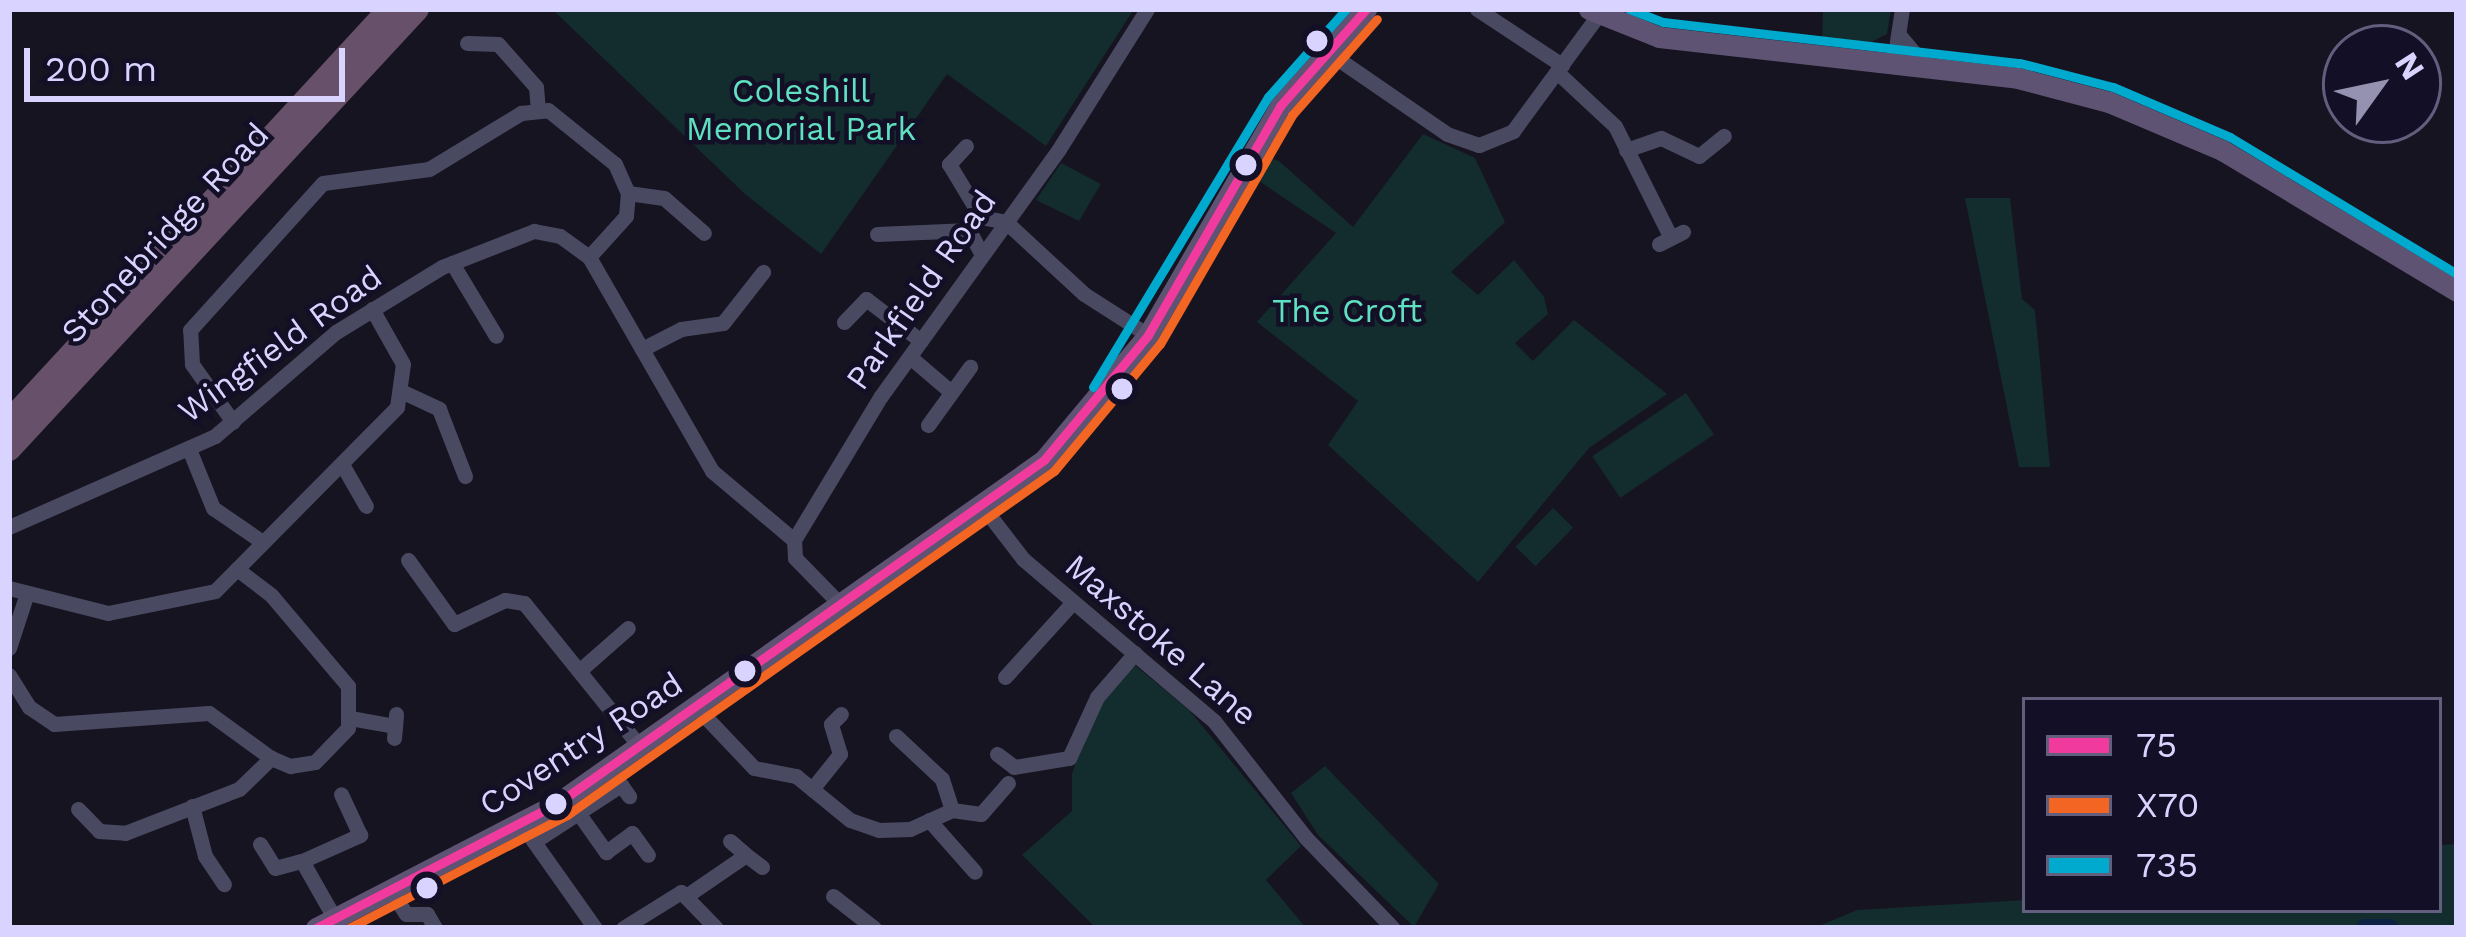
<!DOCTYPE html>
<style>
body{margin:0}
#map{position:relative;width:2466px;height:937px;overflow:hidden;background:#161421;font-family:"Work Sans",sans-serif}
div>[style]{position:absolute}
.green>*{inset:0;background:#132c2d;transform-origin:0 0}
.river>*{height:18px;margin:-9px;padding:0 9px;transform-origin:9px;border-radius:9px;background:#0d2144}
.minor>*{height:15px;margin:-7.5px;padding:0 7.5px;transform-origin:7.5px;border-radius:7.5px;background:#4a4962}
.major>*{height:21px;margin:-10.5px;padding:0 10.5px;transform-origin:10.5px;border-radius:10.5px;background:#5e5373}
.highway>*{height:24px;margin:-12px;padding:0 12px;transform-origin:12px;border-radius:12px;background:#67516a}
.bus-1>*{height:9px;margin:-4.5px;padding:0 4.5px;transform-origin:4.5px;border-radius:4.5px;background:#f13a9d}
.bus-2>*{height:9px;margin:-4.5px;padding:0 4.5px;transform-origin:4.5px;border-radius:4.5px;background:#f26522}
.bus-3>*{height:9px;margin:-4.5px;padding:0 4.5px;transform-origin:4.5px;border-radius:4.5px;background:#00a9ce}
.dots>*{width:33px;height:33px;translate:-50% -50%;box-sizing:border-box;border:6px solid #130f26;border-radius:50%}
span{translate:-50% -50%;white-space:nowrap;text-align:center;line-height:1.15;-webkit-text-stroke:9px #130f26;paint-order:stroke}
.park-label{font-size:33px;color:#5fe0c0}
.street-label{font-size:33px;color:#d9d4ff}
.frame{position:absolute;inset:0;border:12px solid #d9d4ff;pointer-events:none}
.legend{position:absolute;left:2022px;top:697px;width:420px;height:216px;box-sizing:border-box;background:#130f26;border:3px solid #625e7d;margin:0;padding:15px 21px;list-style:none;font-size:36px;color:#d9d4ff}
.legend li{display:flex;align-items:center;gap:24px;height:60px}
.legend b{width:60px;border:3px solid #625e7d}
.north{position:absolute;left:2322px;top:24px;width:120px;height:120px;box-sizing:border-box;background:#130f26;border:3px solid #625e7d;border-radius:50%;rotate:57deg;font-size:33px;font-weight:700;line-height:48px;text-align:center;color:#d9d4ff}
.north::after{content:'';display:block;margin:auto;width:42px;height:54px;background:#9591b1;clip-path:polygon(50% 0,100% 100%,50% 72%,0 100%)}
.scale{position:absolute;left:24px;top:48px;width:321px;height:54px;box-sizing:border-box;border:6px solid #d9d4ff;border-top:0;padding-left:15px;font-size:36px;line-height:42px;white-space:nowrap;color:#d9d4ff;-webkit-text-stroke:9px #130f26;paint-order:stroke}
</style>
<div id="map">
<div class="green">
<i style="clip-path:polygon(552px 9px,1134px 9px,1046px 146px,947px 74px,821px 254px,745px 194px)"></i>
<i style="clip-path:polygon(1823px 9px,1891px 9px,1887px 34px,1861px 47px,1822px 44px)"></i>
<i style="clip-path:polygon(1423px 134px,1475px 158px,1505px 222px,1451px 272px,1478px 295px,1514px 260px,1544px 297px,1548px 314px,1515px 343px,1533px 361px,1574px 320px,1667px 394px,1589px 448px,1478px 582px,1328px 445px,1358px 401px,1257px 322px,1336px 233px,1247px 173px,1260px 155px,1279px 161px,1353px 227px)"></i>
<i style="clip-path:polygon(1061px 163px,1101px 184px,1079px 221px,1036px 200px)"></i>
<i style="clip-path:polygon(1965px 198px,2010px 198px,2022px 299px,2035px 310px,2050px 467px,2019px 467px)"></i>
<i style="left:1686px;top:393px;width:50px;height:113px;rotate:56deg"></i>
<i style="left:1553px;top:508px;width:28px;height:54px;rotate:44deg"></i>
<i style="clip-path:polygon(1132px 663px,1189px 710px,1301px 846px,1266px 880px,1306px 928px,1096px 928px,1022px 855px,1072px 811px,1072px 774px,1090px 718px)"></i>
<i style="clip-path:polygon(1325px 766px,1439px 884px,1414px 927px,1318px 835px,1291px 793px)"></i>
<i style="clip-path:polygon(2457px 844px,2457px 928px,1814px 928px,1857px 910px,2025px 900px,2025px 910px,2439px 910px,2439px 845px)"></i>
</div>
<div class="river">
<i style="left:2365px;top:928px;width:24px"></i>
</div>
<div class="minor">
<i style="left:1477px;top:9px;width:102px;rotate:33.4deg"></i>
<i style="left:1900px;top:36px;width:38px;rotate:50deg"></i>
<i style="left:467px;top:43px;width:31px;rotate:2deg"></i>
<i style="left:498px;top:44px;width:57px;rotate:48.5deg"></i>
<i style="left:536px;top:87px;width:23px;rotate:85deg"></i>
<i style="left:1325px;top:50px;width:148px;rotate:34.5deg"></i>
<i style="left:1447px;top:134px;width:34px;rotate:19deg"></i>
<i style="left:1479px;top:145px;width:37px;rotate:-22deg"></i>
<i style="left:1513px;top:131px;width:145px;rotate:-53.7deg"></i>
<i style="left:1894px;top:61px;width:53px;rotate:-81.3deg"></i>
<i style="left:1557px;top:72px;width:79px;rotate:43deg"></i>
<i style="left:1615px;top:126px;width:125px;rotate:63.4deg"></i>
<i style="left:966px;top:146px;width:25px;rotate:133deg"></i>
<i style="left:949px;top:164px;width:62px;rotate:58.9deg"></i>
<i style="left:1626px;top:150px;width:37px;rotate:-19deg"></i>
<i style="left:1661px;top:138px;width:42px;rotate:25.3deg"></i>
<i style="left:1699px;top:156px;width:32px;rotate:-39deg"></i>
<i style="left:628px;top:193px;width:36px;rotate:8deg"></i>
<i style="left:664px;top:198px;width:53px;rotate:41.2deg"></i>
<i style="left:877px;top:234px;width:92px;rotate:-2.5deg"></i>
<i style="left:1659px;top:244px;width:27px;rotate:-27deg"></i>
<i style="left:981px;top:253px;width:26px;rotate:-118deg"></i>
<i style="left:969px;top:230px;width:18px;rotate:-47deg"></i>
<i style="left:981px;top:217px;width:25px;rotate:11deg"></i>
<i style="left:1006px;top:222px;width:106px;rotate:42.7deg"></i>
<i style="left:1084px;top:294px;width:76px;rotate:32.6deg"></i>
<i style="left:452px;top:263px;width:85px;rotate:58.9deg"></i>
<i style="left:844px;top:322px;width:32px;rotate:-46deg"></i>
<i style="left:866px;top:299px;width:69px;rotate:37.4deg"></i>
<i style="left:642px;top:349px;width:44px;rotate:-27.1deg"></i>
<i style="left:681px;top:329px;width:42px;rotate:-8.1deg"></i>
<i style="left:723px;top:323px;width:65px;rotate:-51.9deg"></i>
<i style="left:910px;top:357px;width:54px;rotate:40.5deg"></i>
<i style="left:403px;top:392px;width:40px;rotate:25deg"></i>
<i style="left:439px;top:409px;width:72px;rotate:68.8deg"></i>
<i style="left:233px;top:422px;width:71px;rotate:-125.3deg"></i>
<i style="left:192px;top:364px;width:34px;rotate:-93deg"></i>
<i style="left:190px;top:330px;width:198px;rotate:-47.9deg"></i>
<i style="left:323px;top:183px;width:107px;rotate:-7.5deg"></i>
<i style="left:429px;top:169px;width:108px;rotate:-31.3deg"></i>
<i style="left:521px;top:113px;width:27px;rotate:-6deg"></i>
<i style="left:548px;top:110px;width:86px;rotate:38.9deg"></i>
<i style="left:615px;top:164px;width:32px;rotate:66deg"></i>
<i style="left:628px;top:193px;width:23px;rotate:95deg"></i>
<i style="left:626px;top:216px;width:55px;rotate:132.1deg"></i>
<i style="left:928px;top:425px;width:72px;rotate:-54.1deg"></i>
<i style="left:189px;top:449px;width:64px;rotate:67.9deg"></i>
<i style="left:213px;top:508px;width:58px;rotate:34.5deg"></i>
<i style="left:343px;top:466px;width:46px;rotate:60.1deg"></i>
<i style="left:983px;top:507px;width:66px;rotate:52.4deg"></i>
<i style="left:1023px;top:559px;width:250px;rotate:40.3deg"></i>
<i style="left:1214px;top:721px;width:149px;rotate:51.8deg"></i>
<i style="left:1306px;top:838px;width:125px;rotate:46deg"></i>
<i style="left:9px;top:527px;width:225px;rotate:-23.8deg"></i>
<i style="left:215px;top:436px;width:160px;rotate:-40.7deg"></i>
<i style="left:336px;top:332px;width:124px;rotate:-31.5deg"></i>
<i style="left:442px;top:267px;width:99px;rotate:-21.4deg"></i>
<i style="left:534px;top:231px;width:26px;rotate:11deg"></i>
<i style="left:560px;top:236px;width:36px;rotate:36deg"></i>
<i style="left:589px;top:257px;width:247px;rotate:60.1deg"></i>
<i style="left:712px;top:471px;width:107px;rotate:40.1deg"></i>
<i style="left:408px;top:560px;width:79px;rotate:54.3deg"></i>
<i style="left:454px;top:624px;width:56px;rotate:-25.2deg"></i>
<i style="left:505px;top:600px;width:19px;rotate:9deg"></i>
<i style="left:524px;top:603px;width:186px;rotate:51.1deg"></i>
<i style="left:9px;top:588px;width:102px;rotate:14.2deg"></i>
<i style="left:108px;top:613px;width:109px;rotate:-11.6deg"></i>
<i style="left:215px;top:591px;width:259px;rotate:-45.3deg"></i>
<i style="left:397px;top:407px;width:43px;rotate:-82.1deg"></i>
<i style="left:403px;top:364px;width:63px;rotate:-119.4deg"></i>
<i style="left:840px;top:604px;width:64px;rotate:-134.4deg"></i>
<i style="left:795px;top:558px;width:18px;rotate:-93deg"></i>
<i style="left:794px;top:540px;width:168px;rotate:-58.9deg"></i>
<i style="left:881px;top:396px;width:304px;rotate:-54.2deg"></i>
<i style="left:1059px;top:149px;width:165px;rotate:-57.8deg"></i>
<i style="left:9px;top:648px;width:55px;rotate:-71.9deg"></i>
<i style="left:579px;top:671px;width:65px;rotate:-41.3deg"></i>
<i style="left:9px;top:675px;width:38px;rotate:58deg"></i>
<i style="left:29px;top:707px;width:30px;rotate:34deg"></i>
<i style="left:54px;top:724px;width:155px;rotate:-4.1deg"></i>
<i style="left:209px;top:713px;width:77px;rotate:36deg"></i>
<i style="left:271px;top:758px;width:21px;rotate:23deg"></i>
<i style="left:290px;top:766px;width:25px;rotate:-9deg"></i>
<i style="left:315px;top:762px;width:47px;rotate:-45.9deg"></i>
<i style="left:348px;top:728px;width:42px;rotate:-90deg"></i>
<i style="left:348px;top:686px;width:119px;rotate:-130.2deg"></i>
<i style="left:271px;top:595px;width:43px;rotate:-142.6deg"></i>
<i style="left:1005px;top:677px;width:101px;rotate:-47.8deg"></i>
<i style="left:698px;top:709px;width:81px;rotate:46.5deg"></i>
<i style="left:754px;top:768px;width:43px;rotate:10.8deg"></i>
<i style="left:796px;top:776px;width:21px;rotate:39deg"></i>
<i style="left:812px;top:789px;width:45px;rotate:-51.3deg"></i>
<i style="left:840px;top:754px;width:31px;rotate:-107deg"></i>
<i style="left:831px;top:724px;width:14px;rotate:-45deg"></i>
<i style="left:350px;top:718px;width:46px;rotate:10.1deg"></i>
<i style="left:394px;top:738px;width:24px;rotate:-85deg"></i>
<i style="left:997px;top:754px;width:21px;rotate:37deg"></i>
<i style="left:1014px;top:767px;width:56px;rotate:-9.3deg"></i>
<i style="left:1069px;top:758px;width:67px;rotate:-65.3deg"></i>
<i style="left:1097px;top:697px;width:58px;rotate:-49.2deg"></i>
<i style="left:812px;top:789px;width:49px;rotate:39.2deg"></i>
<i style="left:850px;top:820px;width:31px;rotate:19deg"></i>
<i style="left:879px;top:830px;width:31px;rotate:-2deg"></i>
<i style="left:910px;top:829px;width:46px;rotate:-24.3deg"></i>
<i style="left:952px;top:810px;width:33px;rotate:-108deg"></i>
<i style="left:942px;top:779px;width:63px;rotate:-136.9deg"></i>
<i style="left:192px;top:806px;width:52px;rotate:75.4deg"></i>
<i style="left:205px;top:856px;width:34px;rotate:56deg"></i>
<i style="left:78px;top:809px;width:30px;rotate:46deg"></i>
<i style="left:99px;top:831px;width:26px;rotate:4deg"></i>
<i style="left:125px;top:833px;width:122px;rotate:-21.1deg"></i>
<i style="left:239px;top:789px;width:45px;rotate:-44.1deg"></i>
<i style="left:952px;top:810px;width:29px;rotate:8deg"></i>
<i style="left:981px;top:814px;width:41px;rotate:-48.9deg"></i>
<i style="left:579px;top:814px;width:47px;rotate:54.6deg"></i>
<i style="left:606px;top:852px;width:32px;rotate:-36deg"></i>
<i style="left:632px;top:833px;width:27px;rotate:54deg"></i>
<i style="left:929px;top:820px;width:69px;rotate:48.5deg"></i>
<i style="left:522px;top:825px;width:126px;rotate:54.7deg"></i>
<i style="left:535px;top:841px;width:103px;rotate:-33.1deg"></i>
<i style="left:621px;top:785px;width:14px;rotate:54deg"></i>
<i style="left:730px;top:841px;width:21px;rotate:41deg"></i>
<i style="left:260px;top:844px;width:28px;rotate:58deg"></i>
<i style="left:275px;top:868px;width:28px;rotate:-15deg"></i>
<i style="left:302px;top:861px;width:67px;rotate:60.4deg"></i>
<i style="left:302px;top:861px;width:64px;rotate:-24.1deg"></i>
<i style="left:360px;top:835px;width:45px;rotate:-114.9deg"></i>
<i style="left:391px;top:891px;width:27px;rotate:57deg"></i>
<i style="left:406px;top:914px;width:21px"></i>
<i style="left:427px;top:914px;width:16px;rotate:60deg"></i>
<i style="left:689px;top:894px;width:69px;rotate:-34.4deg"></i>
<i style="left:746px;top:855px;width:20px;rotate:37deg"></i>
<i style="left:833px;top:896px;width:52px;rotate:38deg"></i>
<i style="left:623px;top:928px;width:68px;rotate:-31.8deg"></i>
<i style="left:681px;top:892px;width:50px;rotate:45.8deg"></i>
</div>
<div class="major">
<i style="left:1589px;top:9px;width:75px;rotate:21.8deg"></i>
<i style="left:1659px;top:37px;width:361px;rotate:6.5deg"></i>
<i style="left:2018px;top:78px;width:94px;rotate:14.8deg"></i>
<i style="left:2109px;top:102px;width:123px;rotate:23deg"></i>
<i style="left:2222px;top:150px;width:274px;rotate:31deg"></i>
<i style="left:316px;top:928px;width:272px;rotate:-27.3deg"></i>
<i style="left:558px;top:803px;width:595px;rotate:-35.21deg"></i>
<i style="left:1044px;top:460px;width:163px;rotate:-50.2deg"></i>
<i style="left:1148px;top:335px;width:264px;rotate:-60deg"></i>
<i style="left:1280px;top:106px;width:130px;rotate:-48.4deg"></i>
</div>
<div class="highway">
<i style="left:9px;top:422px;width:562px;rotate:-47.31deg"></i>
<i style="left:9px;top:449px;width:600px;rotate:-47.16deg"></i>
</div>
<div class="bus-1">
<i style="left:316px;top:928px;width:272px;rotate:-27.3deg"></i>
<i style="left:558px;top:803px;width:595px;rotate:-35.21deg"></i>
<i style="left:1044px;top:460px;width:163px;rotate:-50.2deg"></i>
<i style="left:1148px;top:335px;width:264px;rotate:-60deg"></i>
<i style="left:1280px;top:106px;width:130px;rotate:-48.4deg"></i>
</div>
<div class="bus-2">
<i style="left:349px;top:928px;width:246px;rotate:-27.4deg"></i>
<i style="left:567px;top:815px;width:596px;rotate:-35.24deg"></i>
<i style="left:1054px;top:471px;width:165px;rotate:-50.2deg"></i>
<i style="left:1160px;top:344px;width:264px;rotate:-60deg"></i>
<i style="left:1292px;top:115px;width:128px;rotate:-48.5deg"></i>
</div>
<div class="bus-3">
<i style="left:1629px;top:9px;width:36px;rotate:21deg"></i>
<i style="left:1663px;top:22px;width:359px;rotate:6.6deg"></i>
<i style="left:2020px;top:63px;width:96px;rotate:14.5deg"></i>
<i style="left:2113px;top:87px;width:127px;rotate:23.1deg"></i>
<i style="left:2230px;top:137px;width:265px;rotate:31.1deg"></i>
<i style="left:1093px;top:387px;width:339px;rotate:-58.9deg"></i>
<i style="left:1268px;top:97px;width:118px;rotate:-48.4deg"></i>
</div>
<div class="dots">
<i style="left:1317px;top:41px;background:#d9d4ff"></i>
<i style="left:1246px;top:165px;background:#d9d4ff"></i>
<i style="left:1122px;top:389px;background:#d9d4ff"></i>
<i style="left:745px;top:671px;background:#d9d4ff"></i>
<i style="left:556px;top:804px;background:#d9d4ff"></i>
<i style="left:427px;top:888px;background:#d9d4ff"></i>
</div>
<div class="park-label">
<span style="left:801px;top:110px">Coleshill<br>Memorial Park</span>
<span style="left:1347px;top:311px">The Croft</span>
</div>
<div class="street-label">
<span style="left:165px;top:233px;rotate:-47deg">Stonebridge Road</span>
<span style="left:921px;top:290px;rotate:-55deg">Parkfield Road</span>
<span style="left:280px;top:344px;rotate:-36deg">Wingfield Road</span>
<span style="left:1161px;top:640px;rotate:41deg">Maxstoke Lane</span>
<span style="left:581px;top:744px;rotate:-33deg">Coventry Road</span>
</div>
<div class="frame"></div>
<ul class="legend">
<li><b style="height:15px;background:#f13a9d"></b>75</li>
<li><b style="height:15px;background:#f26522"></b>X70</li>
<li><b style="height:15px;background:#00a9ce"></b>735</li>
</ul>
<div class="north">N</div>
<div class="scale">200 m</div>
</div>
